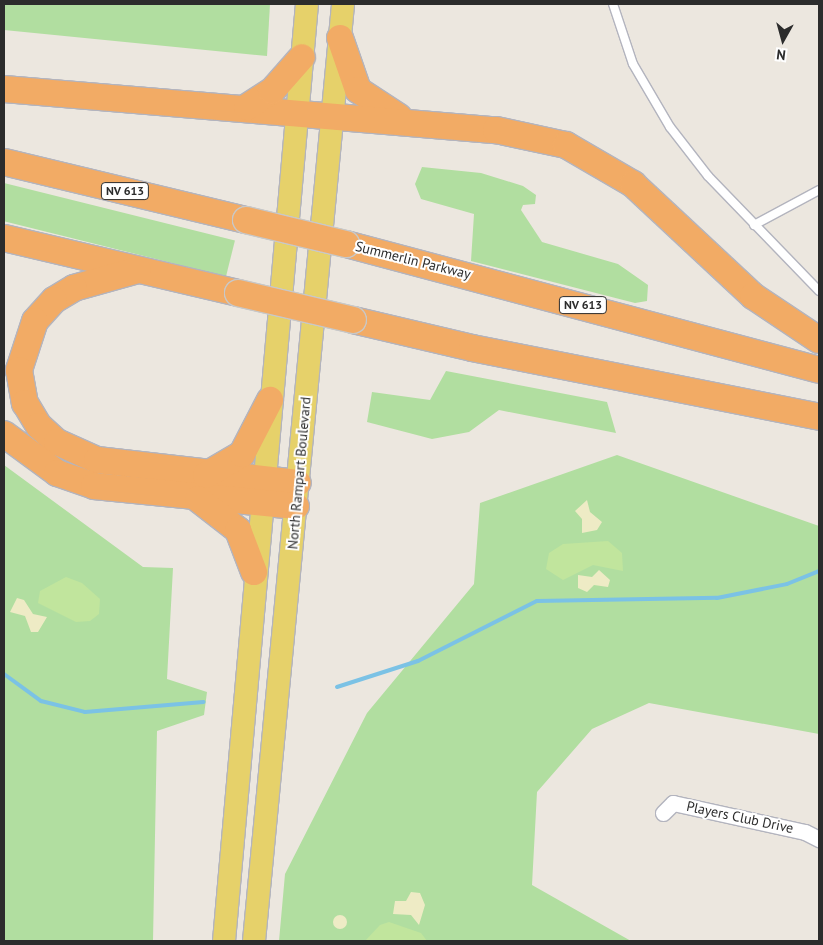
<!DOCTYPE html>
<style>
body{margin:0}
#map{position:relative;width:823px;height:945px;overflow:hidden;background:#ece7df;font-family:"PT Sans",sans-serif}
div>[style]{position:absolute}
.green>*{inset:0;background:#b1dea0;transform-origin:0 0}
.sand>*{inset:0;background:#eeebc5}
.round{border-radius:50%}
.pitch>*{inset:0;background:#c1e59d}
.stream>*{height:4px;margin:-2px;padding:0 2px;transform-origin:2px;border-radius:2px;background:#7bc2e5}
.roads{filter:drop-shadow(1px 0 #b3b4be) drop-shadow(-1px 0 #b3b4be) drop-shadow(0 1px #b3b4be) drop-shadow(0 -1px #b3b4be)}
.service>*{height:8px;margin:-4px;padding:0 4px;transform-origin:4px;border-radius:4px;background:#fff}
.minor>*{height:15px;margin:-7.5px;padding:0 7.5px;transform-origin:7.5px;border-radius:7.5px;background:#fff}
.primary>*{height:22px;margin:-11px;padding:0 11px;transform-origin:11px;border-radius:11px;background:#e6d16a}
.motorway>*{height:26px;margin:-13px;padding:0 13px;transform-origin:13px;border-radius:13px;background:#f2ab65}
.bridges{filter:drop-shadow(1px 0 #c8c8c8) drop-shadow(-1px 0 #c8c8c8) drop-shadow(0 1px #c8c8c8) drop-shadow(0 -1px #c8c8c8)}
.motorway-bridge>*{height:26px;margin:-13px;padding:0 13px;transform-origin:13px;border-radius:13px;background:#f2ab65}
span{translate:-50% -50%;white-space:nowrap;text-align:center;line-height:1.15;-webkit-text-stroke:4px #fff;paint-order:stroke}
.shield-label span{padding:1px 4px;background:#fff;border:1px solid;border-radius:4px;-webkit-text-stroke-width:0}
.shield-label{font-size:12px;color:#2c2c2c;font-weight:700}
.street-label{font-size:14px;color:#2c2c2c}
.frame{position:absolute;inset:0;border:5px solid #2c2c2c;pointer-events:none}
.north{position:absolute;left:758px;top:15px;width:50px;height:50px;-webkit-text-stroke:4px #fff;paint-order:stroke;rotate:187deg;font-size:14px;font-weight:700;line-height:20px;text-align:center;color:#2c2c2c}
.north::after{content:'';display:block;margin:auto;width:18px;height:22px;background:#2c2c2c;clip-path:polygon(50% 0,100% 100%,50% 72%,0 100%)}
</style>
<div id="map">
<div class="green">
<i style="clip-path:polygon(4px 4px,270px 4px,267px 56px,4px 30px)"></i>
<i style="clip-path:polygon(422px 167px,481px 173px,523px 186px,536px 195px,535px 204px,523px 205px,521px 210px,542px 242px,618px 264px,648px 285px,647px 301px,635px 303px,471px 261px,474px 214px,421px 199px,415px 184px)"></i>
<i style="left:4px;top:183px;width:238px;height:37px;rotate:14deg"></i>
<i style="clip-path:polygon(446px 371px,607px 402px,616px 433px,499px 410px,469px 432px,432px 439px,367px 422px,372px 392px,430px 400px)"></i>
<i style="clip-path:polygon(617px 455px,819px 526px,819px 734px,649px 703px,592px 729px,537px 792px,532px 885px,631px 941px,279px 941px,285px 874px,367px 713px,474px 584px,480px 503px)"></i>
<i style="clip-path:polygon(4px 465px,143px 567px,173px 568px,167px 679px,207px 692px,204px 715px,157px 731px,153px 941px,4px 941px)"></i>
</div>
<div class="sand">
<i style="clip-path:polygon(587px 500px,590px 512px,602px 522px,597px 530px,582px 533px,582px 519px,575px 511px)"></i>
<i style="clip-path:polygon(599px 570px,610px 580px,608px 587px,594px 585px,587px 592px,578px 588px,578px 575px,592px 577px)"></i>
<i style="clip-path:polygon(17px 598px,24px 600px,33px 614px,47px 617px,38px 632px,31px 632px,25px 616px,10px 612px)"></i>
<i style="clip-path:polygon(411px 892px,420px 893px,425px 905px,419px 925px,411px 915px,393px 914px,395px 901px,406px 901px)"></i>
<i class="round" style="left:333px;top:915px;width:14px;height:14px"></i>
</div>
<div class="pitch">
<i style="clip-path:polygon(608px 541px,622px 553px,623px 571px,593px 565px,563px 580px,546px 569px,549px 553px,563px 544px)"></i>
<i style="clip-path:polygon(66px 577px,82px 583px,100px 599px,99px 614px,90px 621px,76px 622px,38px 603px,40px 591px)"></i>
<i style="clip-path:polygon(389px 922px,421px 933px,427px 941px,365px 941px,380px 925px)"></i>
</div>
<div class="stream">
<i style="left:4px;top:674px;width:46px;rotate:36.1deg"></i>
<i style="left:41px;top:701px;width:45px;rotate:14deg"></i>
<i style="left:85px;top:712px;width:119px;rotate:-4.8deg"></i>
<i style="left:337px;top:687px;width:85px;rotate:-17.8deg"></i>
<i style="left:418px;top:661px;width:133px;rotate:-26.8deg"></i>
<i style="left:537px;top:601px;width:180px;rotate:-1deg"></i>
<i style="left:717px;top:598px;width:71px;rotate:-11.3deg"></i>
<i style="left:787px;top:584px;width:35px;rotate:-22deg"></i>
</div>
<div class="roads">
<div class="service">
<i style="left:613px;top:4px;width:63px;rotate:71.6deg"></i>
<i style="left:633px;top:64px;width:73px;rotate:59.6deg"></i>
<i style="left:670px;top:127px;width:62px;rotate:52.2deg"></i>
<i style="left:708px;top:176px;width:160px;rotate:46deg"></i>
<i style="left:754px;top:225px;width:74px;rotate:-28.3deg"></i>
</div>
<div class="minor">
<i style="left:663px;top:813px;width:14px;rotate:-45deg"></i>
<i style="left:673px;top:803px;width:135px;rotate:12.4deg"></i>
<i style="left:805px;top:832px;width:16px;rotate:27deg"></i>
</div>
<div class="primary">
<i style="left:224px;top:941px;width:941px;rotate:-84.94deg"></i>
<i style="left:254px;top:941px;width:941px;rotate:-84.57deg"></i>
</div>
<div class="motorway">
<i style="left:340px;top:38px;width:55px;rotate:70.9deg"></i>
<i style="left:358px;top:90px;width:49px;rotate:33.4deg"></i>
<i style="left:4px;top:89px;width:494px;rotate:4.8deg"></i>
<i style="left:496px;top:130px;width:72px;rotate:12.1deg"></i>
<i style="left:566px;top:145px;width:78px;rotate:30.2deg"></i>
<i style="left:633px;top:184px;width:164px;rotate:43deg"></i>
<i style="left:753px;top:296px;width:79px;rotate:33.7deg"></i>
<i style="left:247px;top:107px;width:30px;rotate:-33deg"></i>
<i style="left:272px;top:91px;width:45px;rotate:-48.6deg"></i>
<i style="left:4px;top:162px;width:249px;rotate:13.5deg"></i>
<i style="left:4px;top:238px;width:240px;rotate:13.2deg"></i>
<i style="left:346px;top:244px;width:489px;rotate:14.9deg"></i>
<i style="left:138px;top:270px;width:66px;rotate:164.3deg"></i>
<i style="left:74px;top:288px;width:23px;rotate:149deg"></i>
<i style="left:54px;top:300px;width:28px;rotate:132deg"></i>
<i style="left:35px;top:321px;width:52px;rotate:108.1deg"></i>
<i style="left:19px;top:370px;width:34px;rotate:80deg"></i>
<i style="left:25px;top:403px;width:27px;rotate:59deg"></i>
<i style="left:39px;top:426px;width:24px;rotate:42deg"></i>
<i style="left:57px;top:442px;width:44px;rotate:24.2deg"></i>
<i style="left:97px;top:460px;width:202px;rotate:6.5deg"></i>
<i style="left:353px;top:320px;width:122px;rotate:13.2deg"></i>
<i style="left:472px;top:348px;width:354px;rotate:11.2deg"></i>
<i style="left:4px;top:434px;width:66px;rotate:36.3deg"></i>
<i style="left:57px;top:473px;width:39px;rotate:19deg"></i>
<i style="left:94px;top:486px;width:203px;rotate:5.7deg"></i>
<i style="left:206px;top:475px;width:42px;rotate:-30.3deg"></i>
<i style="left:242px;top:454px;width:61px;rotate:-62.6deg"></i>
<i style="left:198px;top:499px;width:51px;rotate:37.8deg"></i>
<i style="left:238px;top:530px;width:45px;rotate:69.1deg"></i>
</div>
</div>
<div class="bridges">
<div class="motorway-bridge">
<i style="left:246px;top:220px;width:103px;rotate:13.5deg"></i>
<i style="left:238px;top:293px;width:118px;rotate:13.2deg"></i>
</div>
</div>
<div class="shield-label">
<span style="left:125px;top:191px">NV 613</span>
<span style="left:583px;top:305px">NV 613</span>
</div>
<div class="street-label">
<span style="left:413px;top:260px;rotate:14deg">Summerlin Parkway</span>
<span style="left:299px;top:473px;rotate:-85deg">North Rampart Boulevard</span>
<span style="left:740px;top:817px;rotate:12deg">Players Club Drive</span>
</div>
<div class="frame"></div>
<div class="north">N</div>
</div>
